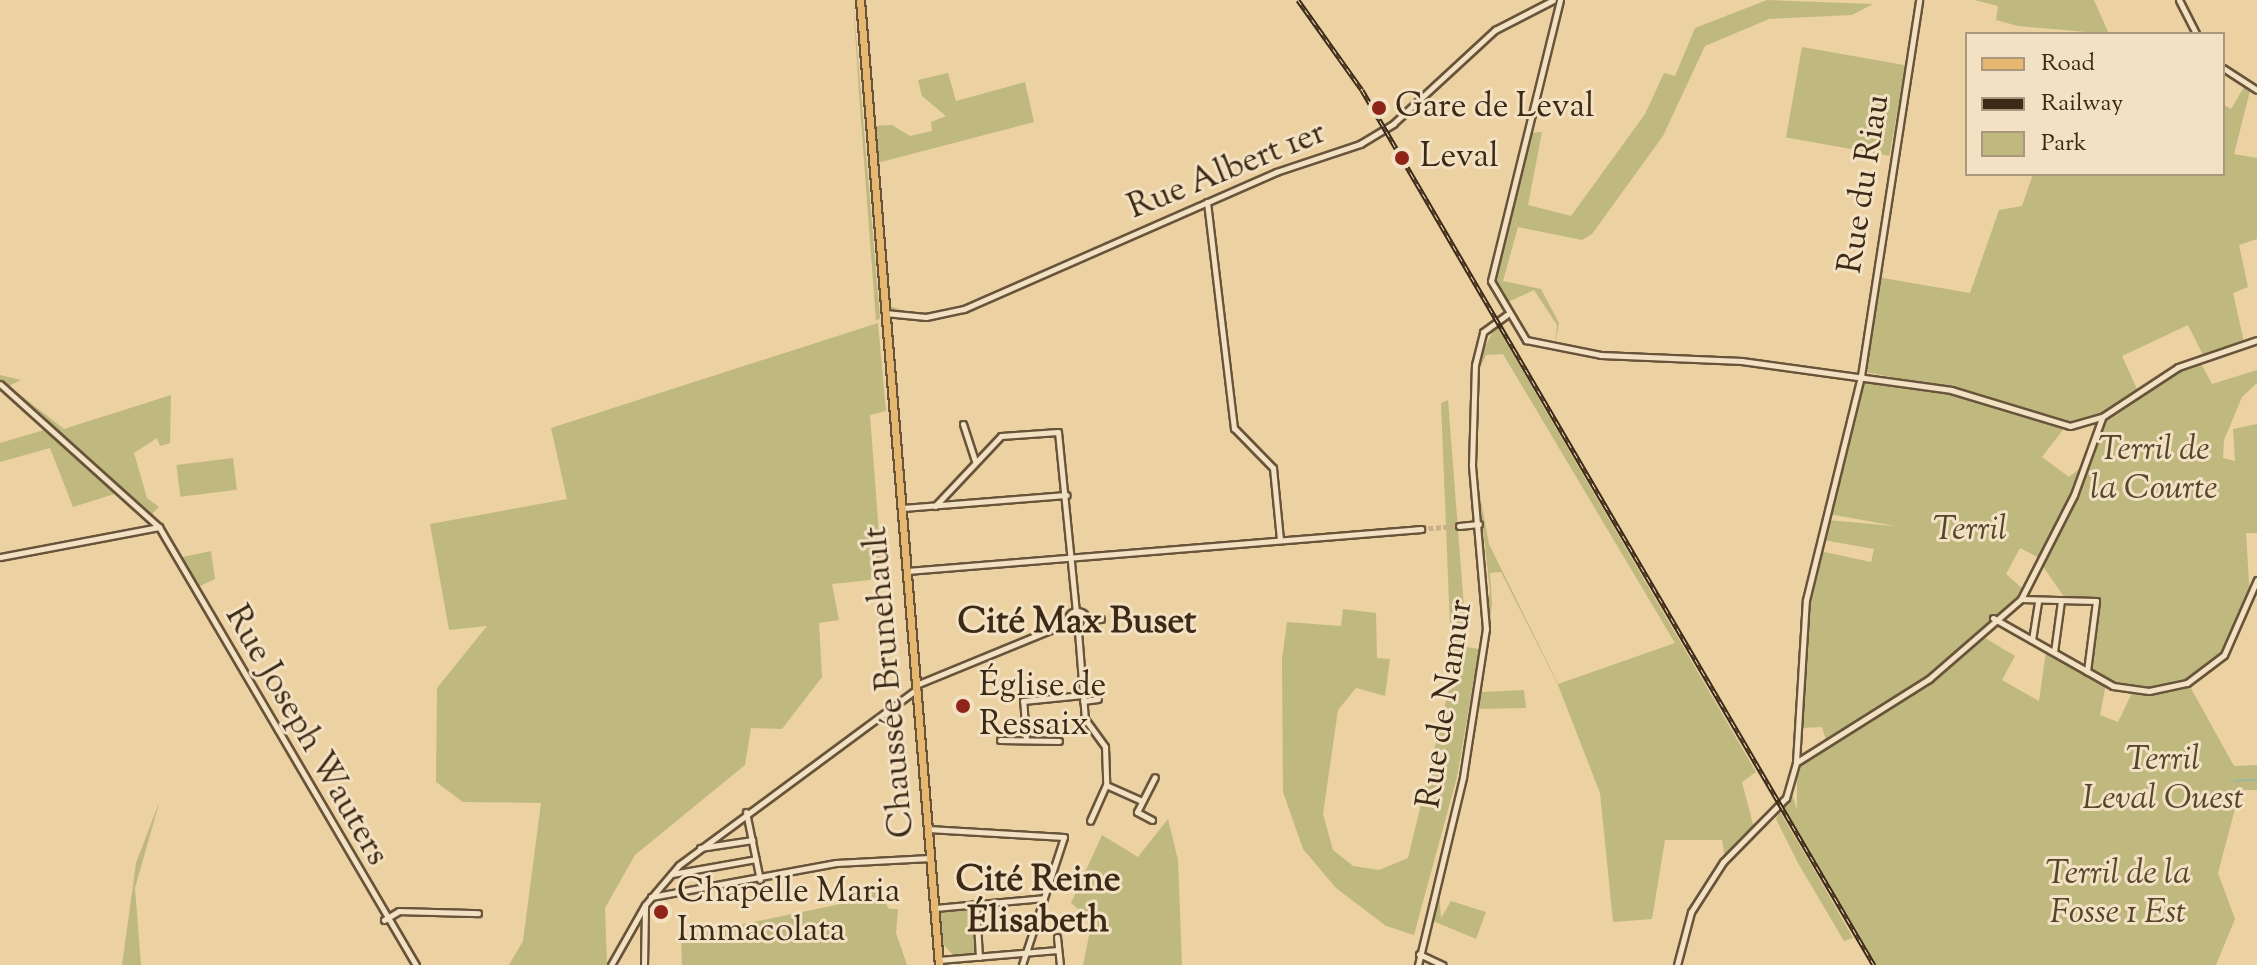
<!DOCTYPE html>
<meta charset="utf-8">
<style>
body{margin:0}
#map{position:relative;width:2257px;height:965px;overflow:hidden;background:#ecd1a2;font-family:"Sorts Mill Goudy",serif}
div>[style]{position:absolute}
.green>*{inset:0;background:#bfb980;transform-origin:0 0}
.stream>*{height:2px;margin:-1px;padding:0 1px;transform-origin:1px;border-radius:1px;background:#99b7a3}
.minor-tunnel>*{height:5px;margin-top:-2.5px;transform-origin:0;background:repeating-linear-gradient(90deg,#c9b086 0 5px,transparent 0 7.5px)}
.roads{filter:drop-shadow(2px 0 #68543a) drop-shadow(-2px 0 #68543a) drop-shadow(0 2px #68543a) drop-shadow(0 -2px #68543a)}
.minor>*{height:5px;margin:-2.5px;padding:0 2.5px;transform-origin:2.5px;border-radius:2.5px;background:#f3e1c3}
.minor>.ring{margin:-2.5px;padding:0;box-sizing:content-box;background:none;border:5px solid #f3e1c3;border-radius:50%}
.major>*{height:7px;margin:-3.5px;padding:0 3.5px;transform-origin:3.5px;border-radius:3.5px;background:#e6b871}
.rail>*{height:5px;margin-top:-2.5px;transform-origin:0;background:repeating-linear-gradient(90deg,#f3e1c3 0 6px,#3c2a17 0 12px);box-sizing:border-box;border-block:2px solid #3c2a17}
.dots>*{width:22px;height:22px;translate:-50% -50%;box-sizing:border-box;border:4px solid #f3e1c3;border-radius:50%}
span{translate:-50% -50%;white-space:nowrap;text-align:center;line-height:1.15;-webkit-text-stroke:6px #f3e1c3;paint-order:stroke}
.poi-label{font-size:34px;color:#3c2a17}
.left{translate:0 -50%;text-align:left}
.street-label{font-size:34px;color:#3c2a17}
.park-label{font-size:34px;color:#56472c;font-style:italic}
.neighbourhood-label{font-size:36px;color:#3c2a17;font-weight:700}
.legend{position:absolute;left:1965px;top:32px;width:260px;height:144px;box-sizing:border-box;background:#f3e1c3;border:2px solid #aa987e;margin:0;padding:10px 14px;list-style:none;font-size:24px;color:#3c2a17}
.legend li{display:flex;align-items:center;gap:16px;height:40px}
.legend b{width:40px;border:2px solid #aa987e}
</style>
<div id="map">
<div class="green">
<i style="clip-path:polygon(853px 0,880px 318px,876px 321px,860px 107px)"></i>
<i style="clip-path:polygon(1767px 0,1873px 4px,1852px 15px,1769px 19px,1705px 46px,1663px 136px,1592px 234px,1582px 240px,1518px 227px,1503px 281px,1541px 289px,1559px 323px,1555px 344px,1557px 325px,1534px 290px,1506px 303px,1493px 280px,1529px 133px,1542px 132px,1528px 205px,1571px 216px,1645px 114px,1664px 73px,1675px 76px,1695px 28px)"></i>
<i style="clip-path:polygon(1974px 0,2094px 0,2109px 34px,2018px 26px,1996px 20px,1998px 6px)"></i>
<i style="left:1802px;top:47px;width:105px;height:92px;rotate:10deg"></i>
<i style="clip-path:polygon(948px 73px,956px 101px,1025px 82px,1034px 122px,877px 163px,890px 306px,907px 312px,892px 309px,887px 306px,873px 126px,892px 125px,910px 136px,932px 131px,931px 122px,946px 116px,922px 96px,918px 80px)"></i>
<i style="clip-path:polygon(2244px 87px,2250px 91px,2234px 154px,2257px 158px,2257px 239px,2239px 245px,2248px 287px,2233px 293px,2244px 342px,2203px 355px,2188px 325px,2122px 356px,2137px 389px,2100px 416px,2072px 425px,1977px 393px,1865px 372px,1877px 277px,1970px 293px,1999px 210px,2022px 206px,2033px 174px,2223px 174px,2223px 104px,2231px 109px)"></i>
<i style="clip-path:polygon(878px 323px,886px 411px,870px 415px,881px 561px,870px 580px,832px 584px,839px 620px,819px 623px,822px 677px,782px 729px,751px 728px,745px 765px,635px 855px,605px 908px,607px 965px,509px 965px,523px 941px,541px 803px,463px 802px,436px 782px,437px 688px,487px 626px,449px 630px,430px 524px,567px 499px,551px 428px)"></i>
<i style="clip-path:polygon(1496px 325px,1756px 772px,1742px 782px,1755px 832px,1725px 858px,1722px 840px,1665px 840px,1652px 919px,1613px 922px,1600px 793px,1558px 685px,1501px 572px,1490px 573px,1492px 604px,1482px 692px,1524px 690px,1526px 708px,1476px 709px,1490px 591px,1478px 484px,1489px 544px,1558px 684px,1675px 643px,1503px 354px,1486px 355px,1480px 368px,1474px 475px,1476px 365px)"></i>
<i style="clip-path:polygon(2199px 360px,2212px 384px,2257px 370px,2257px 383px,2242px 397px,2224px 440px,2223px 458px,2235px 461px,2233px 429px,2257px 424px,2257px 533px,2246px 533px,2250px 598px,2225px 652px,2186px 682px,2148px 690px,2116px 686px,2088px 670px,2098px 602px,2066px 600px,2042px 565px,2105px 420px)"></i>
<i style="clip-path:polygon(0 375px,21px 380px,9px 386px,64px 429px,171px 395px,170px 443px,160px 446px,157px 438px,134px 453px,147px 498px,159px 507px,152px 514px,0 382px)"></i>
<i style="clip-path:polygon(1864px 379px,1982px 397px,2065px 427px,2042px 457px,2069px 477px,2083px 466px,2041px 559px,2020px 548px,2006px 574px,2024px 590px,1929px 677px,1827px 743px,1822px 727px,1802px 728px,1807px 608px,1820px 551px,1871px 562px,1874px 549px,1823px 540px,1827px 520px,1895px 526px,1829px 514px)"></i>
<i style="clip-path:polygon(1448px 400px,1467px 647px,1479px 649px,1457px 777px,1414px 935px,1386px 926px,1336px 888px,1303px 849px,1283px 792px,1282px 659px,1287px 622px,1341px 626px,1343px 609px,1376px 613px,1377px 658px,1390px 659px,1385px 696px,1356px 688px,1338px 710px,1323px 814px,1333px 850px,1353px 866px,1379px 870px,1408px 858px,1452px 676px,1441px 403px)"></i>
<i style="clip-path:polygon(51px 428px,114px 482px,124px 491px,73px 507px,50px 448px,0 462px,0 443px)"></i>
<i style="left:233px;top:458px;width:32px;height:57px;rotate:83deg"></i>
<i style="clip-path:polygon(211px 551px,215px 579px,198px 587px,358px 873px,178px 558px)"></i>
<i style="clip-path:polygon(1980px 635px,2015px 656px,2002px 680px,2039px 701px,2046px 651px,2106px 684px,2100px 715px,2118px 722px,2132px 693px,2188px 683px,2234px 766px,2257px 765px,2257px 790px,2240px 790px,2218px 873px,2235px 919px,2216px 965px,1876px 965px,1782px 805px,1792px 794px,1797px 809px,1797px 767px,1934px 678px)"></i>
<i style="clip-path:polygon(160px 800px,135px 888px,141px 965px,122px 965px,136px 863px)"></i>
<i style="clip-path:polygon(1780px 812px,1816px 873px,1853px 938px,1844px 941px,1798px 863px,1776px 819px)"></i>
<i style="clip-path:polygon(1168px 819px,1178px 860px,1182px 965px,1083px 965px,1092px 921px,1071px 903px,1102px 835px,1138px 857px)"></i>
<i style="clip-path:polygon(1438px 876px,1441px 918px,1451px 901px,1486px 912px,1476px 939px,1433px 921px,1422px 949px)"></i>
<i style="clip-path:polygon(877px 887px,889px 909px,898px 909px,896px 933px,907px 965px,682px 965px,681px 937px,855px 901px)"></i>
<i style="clip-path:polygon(973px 907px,977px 954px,953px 955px,942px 943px,939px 911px)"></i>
</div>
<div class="stream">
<i style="left:2235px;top:781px;width:22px;rotate:-3deg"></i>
</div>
<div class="minor-tunnel">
<i style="left:1421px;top:529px;width:38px;rotate:-5deg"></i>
</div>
<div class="roads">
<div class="minor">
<i style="left:1560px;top:0;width:289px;rotate:103.8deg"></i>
<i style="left:1491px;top:281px;width:69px;rotate:59.3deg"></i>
<i style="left:1526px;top:340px;width:76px;rotate:11.3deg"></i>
<i style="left:1601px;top:355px;width:141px;rotate:2.4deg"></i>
<i style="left:1742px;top:361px;width:211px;rotate:7.9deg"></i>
<i style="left:1951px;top:390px;width:124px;rotate:16.8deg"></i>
<i style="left:2070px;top:426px;width:33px;rotate:-16deg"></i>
<i style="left:2102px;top:417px;width:91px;rotate:-33.3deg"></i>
<i style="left:2178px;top:367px;width:83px;rotate:-18.9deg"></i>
<i style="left:2179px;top:0;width:38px;rotate:63deg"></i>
<i style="left:2223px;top:68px;width:40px;rotate:32.9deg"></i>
<i style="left:1207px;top:202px;width:228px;rotate:83.2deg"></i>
<i style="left:1234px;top:428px;width:56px;rotate:45.7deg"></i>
<i style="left:1273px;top:468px;width:72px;rotate:84.4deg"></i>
<i style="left:885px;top:313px;width:41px;rotate:5.6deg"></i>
<i style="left:926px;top:317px;width:39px;rotate:-12deg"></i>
<i style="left:964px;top:309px;width:341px;rotate:-23.7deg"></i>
<i style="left:1276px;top:172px;width:89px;rotate:-18.4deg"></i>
<i style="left:1360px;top:144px;width:39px;rotate:-31deg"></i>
<i style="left:1393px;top:124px;width:139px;rotate:-42.7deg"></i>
<i style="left:1495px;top:30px;width:65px;rotate:-27.3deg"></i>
<i style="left:0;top:384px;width:214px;rotate:42deg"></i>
<i style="left:159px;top:527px;width:508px;rotate:59.6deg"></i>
<i style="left:963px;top:424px;width:39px;rotate:72deg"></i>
<i style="left:935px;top:506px;width:96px;rotate:-46.7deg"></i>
<i style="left:1001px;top:436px;width:57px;rotate:-4deg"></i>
<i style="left:1058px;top:432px;width:181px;rotate:84.3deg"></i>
<i style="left:902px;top:508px;width:165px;rotate:-4.5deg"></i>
<i style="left:1459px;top:526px;width:20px;rotate:-6deg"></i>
<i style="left:0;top:557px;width:162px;rotate:-10.7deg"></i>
<i style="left:907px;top:571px;width:516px;rotate:-4.67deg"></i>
<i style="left:2021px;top:599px;width:75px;rotate:1.5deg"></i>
<i style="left:2096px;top:601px;width:71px;rotate:97.3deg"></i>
<i class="ring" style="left:1067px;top:611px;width:15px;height:15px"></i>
<i style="left:1993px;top:618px;width:138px;rotate:29.5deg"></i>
<i style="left:2113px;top:686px;width:36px;rotate:8deg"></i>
<i style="left:2149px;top:691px;width:39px;rotate:-12deg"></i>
<i style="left:2187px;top:683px;width:46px;rotate:-37.1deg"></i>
<i style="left:2224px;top:655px;width:82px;rotate:-66.3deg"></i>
<i style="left:1087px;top:620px;width:14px;rotate:-4deg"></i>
<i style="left:1078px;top:631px;width:88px;rotate:85.5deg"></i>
<i style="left:1085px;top:719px;width:34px;rotate:54deg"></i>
<i style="left:1105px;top:747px;width:38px;rotate:88deg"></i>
<i style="left:1106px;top:785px;width:39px;rotate:114deg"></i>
<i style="left:2032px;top:640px;width:38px;rotate:-81deg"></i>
<i style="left:2054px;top:652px;width:51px;rotate:-82.2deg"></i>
<i style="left:916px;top:685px;width:163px;rotate:-22.3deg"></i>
<i style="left:1083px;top:701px;width:15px;rotate:-8deg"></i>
<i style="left:1000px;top:740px;width:59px;rotate:1deg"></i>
<i style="left:1026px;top:740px;width:39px;rotate:-94deg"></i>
<i style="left:1023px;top:701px;width:60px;rotate:-5.7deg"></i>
<i style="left:1797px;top:762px;width:156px;rotate:-32.2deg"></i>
<i style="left:1929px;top:679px;width:122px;rotate:-41deg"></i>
<i style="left:2021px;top:599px;width:117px;rotate:-63deg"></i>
<i style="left:2074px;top:495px;width:82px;rotate:-70deg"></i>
<i style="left:1106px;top:785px;width:39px;rotate:24deg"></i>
<i style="left:746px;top:812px;width:69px;rotate:78.4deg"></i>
<i style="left:1152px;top:820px;width:17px;rotate:-152deg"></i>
<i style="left:1137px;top:812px;width:39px;rotate:-63deg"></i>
<i style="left:928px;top:829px;width:136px;rotate:3.4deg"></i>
<i style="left:1064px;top:837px;width:135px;rotate:108.2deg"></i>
<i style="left:700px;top:848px;width:53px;rotate:-8.7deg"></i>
<i style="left:672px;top:874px;width:85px;rotate:-10.1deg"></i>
<i style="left:651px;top:897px;width:188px;rotate:-10.4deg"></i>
<i style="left:836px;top:863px;width:94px;rotate:-3deg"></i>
<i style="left:976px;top:904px;width:53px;rotate:86.8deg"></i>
<i style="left:935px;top:908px;width:109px;rotate:-5.2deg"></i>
<i style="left:384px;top:920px;width:17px;rotate:-31deg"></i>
<i style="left:399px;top:911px;width:79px;rotate:1.5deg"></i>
<i style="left:1057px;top:937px;width:28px;rotate:84deg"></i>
<i style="left:1419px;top:954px;width:26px;rotate:25deg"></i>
<i style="left:939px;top:960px;width:119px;rotate:-4.8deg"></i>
<i style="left:611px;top:965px;width:69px;rotate:-60.5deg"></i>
<i style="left:645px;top:905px;width:52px;rotate:-49.6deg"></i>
<i style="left:679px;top:865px;width:296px;rotate:-36.5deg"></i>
<i style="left:644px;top:965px;width:59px;rotate:-89deg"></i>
<i style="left:1418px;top:965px;width:193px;rotate:-76.5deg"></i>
<i style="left:1463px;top:777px;width:150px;rotate:-81.2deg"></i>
<i style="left:1486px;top:629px;width:165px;rotate:-94.9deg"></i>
<i style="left:1472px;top:465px;width:100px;rotate:-88.3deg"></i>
<i style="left:1475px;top:365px;width:34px;rotate:-76deg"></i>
<i style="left:1483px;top:332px;width:29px;rotate:-36deg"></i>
<i style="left:1677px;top:965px;width:55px;rotate:-75.2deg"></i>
<i style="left:1691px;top:912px;width:59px;rotate:-57.4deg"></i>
<i style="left:1723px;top:862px;width:90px;rotate:-45.5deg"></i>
<i style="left:1786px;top:798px;width:37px;rotate:-74deg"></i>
<i style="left:1796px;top:762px;width:162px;rotate:-86.5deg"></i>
<i style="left:1806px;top:600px;width:231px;rotate:-76.2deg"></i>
<i style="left:1861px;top:376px;width:380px;rotate:-81.2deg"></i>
</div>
<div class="major">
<i style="left:860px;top:0;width:968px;rotate:85.32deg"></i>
</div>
</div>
<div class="rail">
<i style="left:1298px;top:0;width:110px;rotate:54.6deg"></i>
<i style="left:1362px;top:90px;width:1014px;rotate:59.67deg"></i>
</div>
<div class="dots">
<i style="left:1379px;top:108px;background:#8f2418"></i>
<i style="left:1402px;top:158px;background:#8f2418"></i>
<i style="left:963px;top:706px;background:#8f2418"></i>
<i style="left:661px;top:912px;background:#8f2418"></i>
</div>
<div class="poi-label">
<span class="left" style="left:1395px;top:108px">Gare de Leval</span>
<span class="left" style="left:1420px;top:158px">Leval</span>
<span class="left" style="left:979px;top:706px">Église de<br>Ressaix</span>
<span class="left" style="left:677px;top:912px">Chapelle Maria<br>Immacolata</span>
</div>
<div class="street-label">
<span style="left:1227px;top:171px;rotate:-22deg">Rue Albert 1er</span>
<span style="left:1865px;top:184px;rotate:-81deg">Rue du Riau</span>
<span style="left:890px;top:682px;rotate:-95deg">Chaussée Brunehault</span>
<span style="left:1446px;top:704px;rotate:-81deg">Rue de Namur</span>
<span style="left:306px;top:736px;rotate:60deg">Rue Joseph Wauters</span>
</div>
<div class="park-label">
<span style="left:2154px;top:470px">Terril de<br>la Courte</span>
<span style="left:1970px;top:531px">Terril</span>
<span style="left:2163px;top:780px">Terril<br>Leval Ouest</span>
<span style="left:2118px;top:894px">Terril de la<br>Fosse 1 Est</span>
</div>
<div class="neighbourhood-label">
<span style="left:1077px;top:624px">Cité Max Buset</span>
<span style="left:1038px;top:902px">Cité Reine<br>Élisabeth</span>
</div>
<ul class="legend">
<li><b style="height:10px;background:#e6b871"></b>Road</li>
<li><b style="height:10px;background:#3c2a17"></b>Railway</li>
<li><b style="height:22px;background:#bfb980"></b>Park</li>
</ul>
</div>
